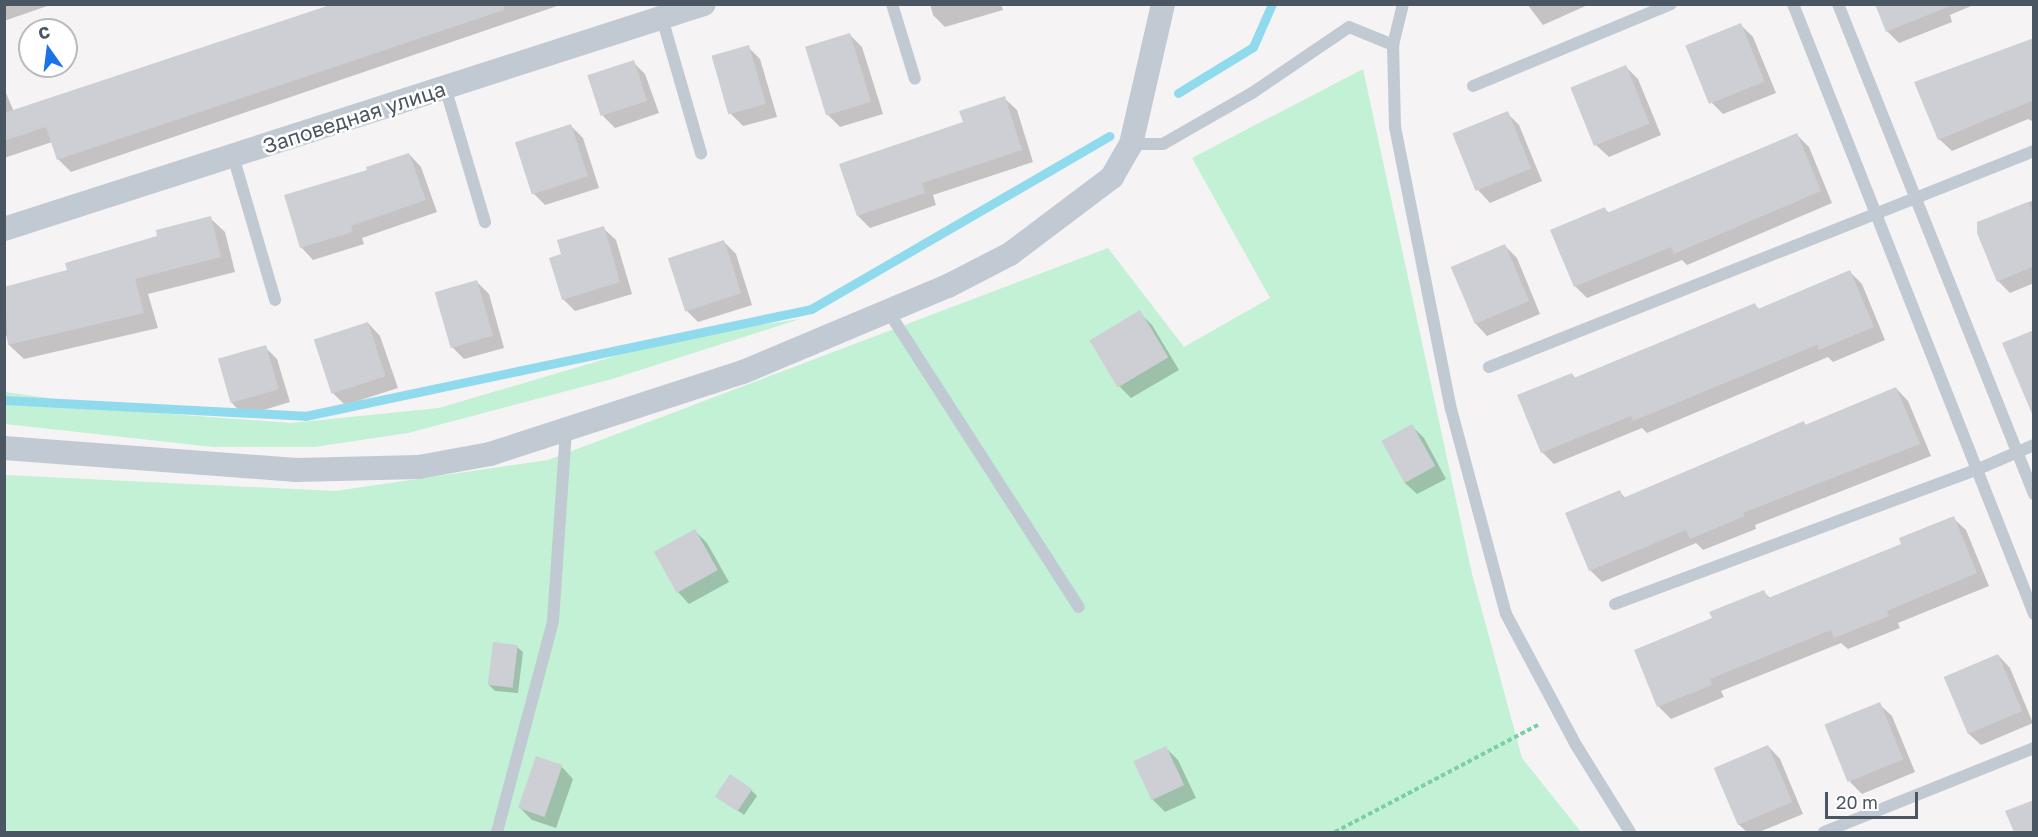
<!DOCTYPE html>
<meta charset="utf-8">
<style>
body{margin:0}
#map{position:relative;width:2038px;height:837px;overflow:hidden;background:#f5f3f3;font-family:"Golos Text",sans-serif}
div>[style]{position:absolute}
.green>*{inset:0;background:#c3f1d5}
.shadow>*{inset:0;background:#0003}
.stream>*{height:9px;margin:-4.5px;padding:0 4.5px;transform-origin:4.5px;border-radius:4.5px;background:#90daee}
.building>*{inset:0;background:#cdcfd5;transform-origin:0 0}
.path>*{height:4px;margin-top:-2px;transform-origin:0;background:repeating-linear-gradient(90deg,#7ad0a6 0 4.5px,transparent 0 7.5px)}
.service>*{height:12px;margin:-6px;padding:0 6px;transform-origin:6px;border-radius:6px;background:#c1cad2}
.minor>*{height:24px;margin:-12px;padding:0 12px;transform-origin:12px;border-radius:12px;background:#c1cad2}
span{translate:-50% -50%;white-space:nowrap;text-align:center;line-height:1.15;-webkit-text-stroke:5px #fff;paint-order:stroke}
.street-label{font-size:21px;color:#4a5661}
.frame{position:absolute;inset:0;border:6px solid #4a5661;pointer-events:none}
.north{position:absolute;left:18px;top:18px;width:60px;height:60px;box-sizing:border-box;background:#fff;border:2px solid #b7bbc0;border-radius:50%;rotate:346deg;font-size:16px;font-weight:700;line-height:24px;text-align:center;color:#4a5661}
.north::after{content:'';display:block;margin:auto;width:21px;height:27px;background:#1a73e8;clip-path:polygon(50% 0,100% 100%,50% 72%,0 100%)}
.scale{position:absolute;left:1825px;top:792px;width:93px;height:27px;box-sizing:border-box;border:3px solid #4a5661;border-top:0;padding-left:8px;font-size:18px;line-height:21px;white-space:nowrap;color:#4a5661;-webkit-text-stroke:4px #fff;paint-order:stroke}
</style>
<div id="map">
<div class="green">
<i style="clip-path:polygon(1363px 69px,1472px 574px,1522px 758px,1581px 832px,5px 832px,5px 475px,335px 491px,548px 460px,1108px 248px,1184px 347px,1270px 298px,1192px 158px)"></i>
<i style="clip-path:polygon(800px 319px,612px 379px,408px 433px,314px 447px,213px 447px,5px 424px,5px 392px,157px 413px,291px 423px,439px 408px,683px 336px)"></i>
</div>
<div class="shadow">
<i style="clip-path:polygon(4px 4px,53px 4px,4px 21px)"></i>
<i style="clip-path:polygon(340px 4px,563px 4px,71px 172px,58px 159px,52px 142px,4px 158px,4px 88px,14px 112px)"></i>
<i style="clip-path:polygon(930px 4px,1001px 4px,1003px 10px,945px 27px,933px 15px)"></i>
<i style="clip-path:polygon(1527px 4px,1590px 4px,1543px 25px)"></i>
<i style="clip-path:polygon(1876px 4px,1976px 4px,1950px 15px,1952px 22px,1899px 43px,1887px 31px)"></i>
<i style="clip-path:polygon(1741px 25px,1753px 37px,1776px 93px,1723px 114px,1711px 102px)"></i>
<i style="clip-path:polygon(850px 35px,862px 47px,883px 114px,840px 127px,828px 115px)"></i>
<i style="clip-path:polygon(2034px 40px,2034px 122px,2028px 119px,1952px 151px,1939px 139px,1916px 83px)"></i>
<i style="clip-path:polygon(748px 47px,760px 59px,777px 117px,743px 126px,731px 114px)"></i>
<i style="clip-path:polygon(633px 62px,645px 74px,659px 113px,615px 128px,603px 116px)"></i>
<i style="clip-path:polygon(1626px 67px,1638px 79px,1661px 135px,1609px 157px,1596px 145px,1573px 89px)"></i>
<i style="clip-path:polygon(1004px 98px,1017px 110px,1033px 162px,933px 195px,936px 205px,870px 228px,858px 216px,965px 123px)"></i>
<i style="clip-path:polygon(1507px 113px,1519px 125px,1542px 181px,1490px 203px,1478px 190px)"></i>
<i style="clip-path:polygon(570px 125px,583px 138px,599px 188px,545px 205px,533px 193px)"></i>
<i style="clip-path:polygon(1797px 135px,1809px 147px,1832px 203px,1687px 265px,1682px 260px,1587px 298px,1575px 286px,1605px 209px,1610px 214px)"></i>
<i style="clip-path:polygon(409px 154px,421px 167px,437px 212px,362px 238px,364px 244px,313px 260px,301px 247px,369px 171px)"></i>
<i style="clip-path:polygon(2034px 200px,2034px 283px,2010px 293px,1998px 281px,1978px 223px)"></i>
<i style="clip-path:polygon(210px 218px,225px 232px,235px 272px,148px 294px,158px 328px,24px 359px,9px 345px,4px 327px,4px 289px,69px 271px)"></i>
<i style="clip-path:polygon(603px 228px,616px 240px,632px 294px,575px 311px,563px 299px,563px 255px)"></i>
<i style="clip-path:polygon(724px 242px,736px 254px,752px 305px,698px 322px,686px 310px)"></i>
<i style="clip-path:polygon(1505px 246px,1517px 258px,1540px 314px,1487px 336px,1475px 323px)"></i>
<i style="clip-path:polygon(1850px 272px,1862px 284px,1885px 340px,1833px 362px,1828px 357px,1647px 433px,1642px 428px,1554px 464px,1542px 452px,1572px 374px,1576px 379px,1755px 305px,1760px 310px)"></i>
<i style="clip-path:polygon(477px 282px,489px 294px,504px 348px,464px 359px,452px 347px)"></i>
<i style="clip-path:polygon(1139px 312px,1152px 325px,1179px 370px,1131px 398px,1119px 386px)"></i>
<i style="clip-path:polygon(368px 323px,380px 336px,398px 388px,345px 405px,333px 393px)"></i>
<i style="clip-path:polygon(265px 347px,277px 359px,290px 402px,244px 416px,232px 403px)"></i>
<i style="clip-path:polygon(1896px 388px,1908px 401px,1931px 456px,1755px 525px,1756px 529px,1703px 550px,1696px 543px,1602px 582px,1590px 570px,1620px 492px,1626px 499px,1804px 423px,1807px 426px)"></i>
<i style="clip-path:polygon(1412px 426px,1424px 438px,1446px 479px,1417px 494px,1404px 482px)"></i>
<i style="clip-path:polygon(1953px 518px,1966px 530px,1989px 586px,1898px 623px,1900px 628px,1848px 649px,1841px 643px,1721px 691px,1724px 697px,1671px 719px,1659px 707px,1636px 651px,1714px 619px,1764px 592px,1771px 599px,1903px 545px)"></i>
<i style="clip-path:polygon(695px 531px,707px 543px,729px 582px,689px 604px,677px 591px)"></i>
<i style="clip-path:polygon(517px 647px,523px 652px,518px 693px,495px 691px,489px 685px)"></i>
<i style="clip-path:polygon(1998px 655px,2010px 668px,2033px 723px,1981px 745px,1968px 733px)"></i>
<i style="clip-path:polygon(1879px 704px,1892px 716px,1915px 772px,1862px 794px,1850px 782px)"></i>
<i style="clip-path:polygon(1768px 746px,1780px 759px,1803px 814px,1759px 832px,1747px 832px,1738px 824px)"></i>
<i style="clip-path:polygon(1166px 748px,1178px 760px,1196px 798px,1165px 812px,1153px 800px)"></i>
<i style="clip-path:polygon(561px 766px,573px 779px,556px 828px,532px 820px,520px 808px)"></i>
<i style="clip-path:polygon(751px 790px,757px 796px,744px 815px,717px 796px)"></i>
</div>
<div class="stream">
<i style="left:1178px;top:93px;width:88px;rotate:-31.5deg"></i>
<i style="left:1253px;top:47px;width:47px;rotate:-66.2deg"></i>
<i style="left:4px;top:400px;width:301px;rotate:3deg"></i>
<i style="left:305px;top:416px;width:517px;rotate:-11.94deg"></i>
<i style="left:811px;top:309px;width:345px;rotate:-30.1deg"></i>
</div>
<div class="building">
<i style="clip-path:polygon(333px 4px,504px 4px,504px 10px,57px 160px,46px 127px,4px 141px,4px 113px)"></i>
<i style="clip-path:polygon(1875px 4px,1950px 4px,1950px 6px,1886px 32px)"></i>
<i style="left:1741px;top:23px;width:63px;height:60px;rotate:68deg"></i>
<i style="left:850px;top:33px;width:72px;height:47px;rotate:73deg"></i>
<i style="clip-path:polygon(2034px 38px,2034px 100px,1938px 140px,1914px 82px)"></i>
<i style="left:749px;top:45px;width:61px;height:39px;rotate:74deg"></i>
<i style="left:634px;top:60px;width:43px;height:49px;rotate:72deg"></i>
<i style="left:1626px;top:65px;width:63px;height:60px;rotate:68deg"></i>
<i style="clip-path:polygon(1005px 96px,1022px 150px,922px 183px,925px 193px,857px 216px,839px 164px,963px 122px,959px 111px)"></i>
<i style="left:1508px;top:111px;width:62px;height:60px;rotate:68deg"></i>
<i style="left:571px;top:124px;width:55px;height:59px;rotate:72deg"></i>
<i style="clip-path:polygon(1797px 133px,1821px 191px,1674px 254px,1671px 247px,1574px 287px,1550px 230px,1605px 207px,1607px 213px)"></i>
<i style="clip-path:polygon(409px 153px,426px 200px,351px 226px,353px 232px,300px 248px,284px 195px,367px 170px,366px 167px)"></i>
<i style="clip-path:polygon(2028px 202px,2034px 215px,2034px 266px,1997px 282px,1977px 233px,1977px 222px)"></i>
<i style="clip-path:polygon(211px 216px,221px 257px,135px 279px,144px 313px,8px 345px,4px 287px,67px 270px,65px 263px,157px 236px,156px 230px)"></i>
<i style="clip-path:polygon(604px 226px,620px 282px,562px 300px,549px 258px,561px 254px,557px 240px)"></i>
<i style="left:724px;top:240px;width:56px;height:59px;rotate:72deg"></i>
<i style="left:1505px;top:244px;width:62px;height:59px;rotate:67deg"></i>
<i style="clip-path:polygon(1850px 270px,1874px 327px,1819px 350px,1817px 345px,1633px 421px,1631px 416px,1541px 453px,1517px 395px,1572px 373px,1574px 378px,1755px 303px,1758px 309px)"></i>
<i style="left:477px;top:280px;width:58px;height:44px;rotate:74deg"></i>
<i style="left:1140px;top:310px;width:55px;height:59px;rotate:59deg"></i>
<i style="left:368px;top:322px;width:57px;height:57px;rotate:72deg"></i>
<i style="clip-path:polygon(2034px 330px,2034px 416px,2033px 416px,2002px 343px)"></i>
<i style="left:266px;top:345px;width:46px;height:50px;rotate:74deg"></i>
<i style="clip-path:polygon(1896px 387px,1920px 444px,1743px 513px,1745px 516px,1690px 539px,1686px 530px,1589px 571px,1565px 513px,1620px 490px,1623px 498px,1804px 421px,1805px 425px)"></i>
<i style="left:1412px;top:424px;width:48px;height:35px;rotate:61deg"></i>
<i style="clip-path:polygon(1954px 516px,1977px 573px,1887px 611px,1889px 616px,1834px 638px,1831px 630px,1710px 679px,1712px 685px,1657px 707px,1634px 650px,1712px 618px,1709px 612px,1764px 590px,1768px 598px,1901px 544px,1899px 538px)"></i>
<i style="left:695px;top:529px;width:47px;height:47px;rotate:61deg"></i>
<i style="left:493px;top:642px;width:25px;height:43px;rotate:7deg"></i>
<i style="left:1998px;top:654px;width:62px;height:59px;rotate:67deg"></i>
<i style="left:1880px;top:702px;width:62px;height:60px;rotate:68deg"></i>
<i style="left:1768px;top:745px;width:62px;height:59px;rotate:67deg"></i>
<i style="left:1166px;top:746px;width:43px;height:36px;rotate:65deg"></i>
<i style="left:536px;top:756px;width:28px;height:55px;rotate:19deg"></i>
<i style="left:730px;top:774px;width:27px;height:27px;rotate:34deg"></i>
<i style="clip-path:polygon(2034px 800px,2034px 832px,2014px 832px,2005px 811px)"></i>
</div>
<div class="path">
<i style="left:1335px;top:832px;width:232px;rotate:-27.8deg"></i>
</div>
<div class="service">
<i style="left:892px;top:4px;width:78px;rotate:73deg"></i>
<i style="left:1793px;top:4px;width:656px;rotate:68.44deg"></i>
<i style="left:1838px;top:4px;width:528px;rotate:68.2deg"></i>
<i style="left:662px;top:18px;width:141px;rotate:73.9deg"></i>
<i style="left:1393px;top:45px;width:42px;rotate:-76.3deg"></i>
<i style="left:1473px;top:86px;width:214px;rotate:-22.5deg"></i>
<i style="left:445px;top:87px;width:141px;rotate:73.5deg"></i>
<i style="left:1131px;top:144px;width:32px"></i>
<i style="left:1163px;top:144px;width:103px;rotate:-29.8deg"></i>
<i style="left:1252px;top:93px;width:117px;rotate:-34.2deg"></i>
<i style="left:1349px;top:27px;width:48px;rotate:22.2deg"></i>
<i style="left:1393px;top:45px;width:82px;rotate:88.6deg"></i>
<i style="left:1395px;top:127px;width:288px;rotate:78.8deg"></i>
<i style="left:1451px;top:409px;width:212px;rotate:75deg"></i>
<i style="left:1506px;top:614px;width:149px;rotate:61.9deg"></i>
<i style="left:1576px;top:745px;width:102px;rotate:58.2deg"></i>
<i style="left:233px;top:156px;width:150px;rotate:73.7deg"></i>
<i style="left:888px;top:311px;width:352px;rotate:57.2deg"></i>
<i style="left:1489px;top:367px;width:586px;rotate:-21.62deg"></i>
<i style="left:1615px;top:604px;width:385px;rotate:-20.4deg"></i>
<i style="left:1976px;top:470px;width:63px;rotate:-23.3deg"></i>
<i style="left:497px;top:832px;width:218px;rotate:-75.1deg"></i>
<i style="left:553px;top:621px;width:189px;rotate:-86.1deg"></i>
<i style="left:1824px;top:832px;width:226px;rotate:-21.8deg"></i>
</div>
<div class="minor">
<i style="left:4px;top:229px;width:735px;rotate:-17.82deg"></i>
<i style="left:4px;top:448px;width:293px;rotate:4.3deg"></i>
<i style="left:296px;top:470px;width:123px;rotate:-1.4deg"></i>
<i style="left:419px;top:467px;width:72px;rotate:-10.4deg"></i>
<i style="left:490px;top:454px;width:266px;rotate:-18deg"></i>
<i style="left:743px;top:372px;width:222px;rotate:-22.8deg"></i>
<i style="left:948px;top:286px;width:70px;rotate:-27.3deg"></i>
<i style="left:1010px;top:254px;width:128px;rotate:-37deg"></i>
<i style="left:1112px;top:177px;width:38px;rotate:-60deg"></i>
<i style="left:1131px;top:144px;width:144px;rotate:-77.1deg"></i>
</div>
<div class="street-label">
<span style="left:354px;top:117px;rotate:-18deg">Заповедная улица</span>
</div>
<div class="frame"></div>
<div class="north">С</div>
<div class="scale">20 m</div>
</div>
